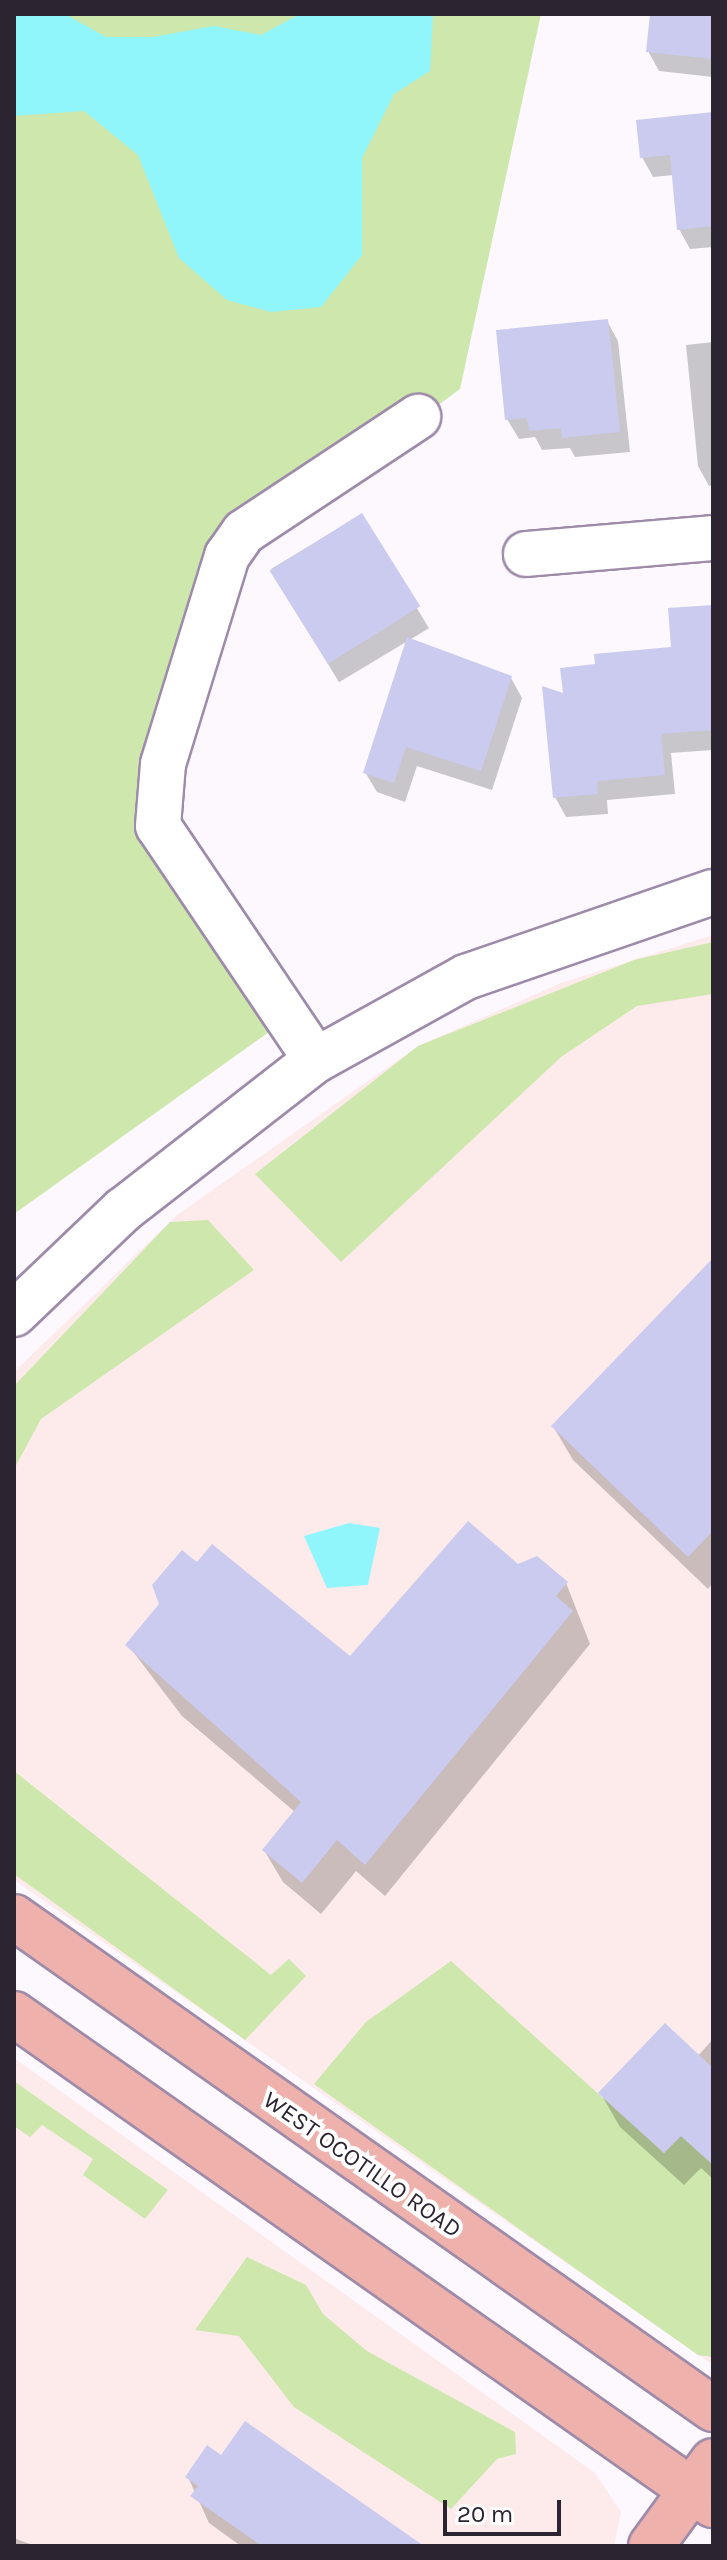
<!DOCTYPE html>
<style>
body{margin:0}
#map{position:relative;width:727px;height:2560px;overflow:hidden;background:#fcf8fe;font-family:Karla,sans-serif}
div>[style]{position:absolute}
.commercial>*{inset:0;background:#fcebea}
.green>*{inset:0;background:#cee7ac}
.water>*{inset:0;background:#90f6fb}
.shadow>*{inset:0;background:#0003;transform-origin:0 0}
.building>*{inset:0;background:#cacbee;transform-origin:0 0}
.roads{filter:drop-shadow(2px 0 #9e8ba9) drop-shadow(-2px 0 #9e8ba9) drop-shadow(0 2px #9e8ba9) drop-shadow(0 -2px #9e8ba9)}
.minor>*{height:44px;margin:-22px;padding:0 22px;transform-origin:22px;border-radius:22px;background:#fff}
.major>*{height:44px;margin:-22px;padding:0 22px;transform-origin:22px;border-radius:22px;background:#efb1ac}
span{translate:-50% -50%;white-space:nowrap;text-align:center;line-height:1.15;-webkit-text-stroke:8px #fff;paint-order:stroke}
.street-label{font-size:24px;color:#2c2531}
.frame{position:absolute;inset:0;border:16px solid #2c2531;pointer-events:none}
.scale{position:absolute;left:443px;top:2500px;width:118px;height:36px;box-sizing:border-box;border:4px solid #2c2531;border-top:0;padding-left:10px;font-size:24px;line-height:28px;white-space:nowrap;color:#2c2531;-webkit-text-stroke:6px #fff;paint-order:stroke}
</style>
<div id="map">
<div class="commercial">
<i style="clip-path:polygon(713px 935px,713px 2365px,14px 1880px,14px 1372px,177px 1215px,418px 1046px,561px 983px)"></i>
<i style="clip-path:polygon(14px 2058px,595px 2473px,621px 2512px,614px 2546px,14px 2546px)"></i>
</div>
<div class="green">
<i style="clip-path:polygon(14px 14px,541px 14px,460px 389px,226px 561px,163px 825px,283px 1022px,14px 1214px)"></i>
<i style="clip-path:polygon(713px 942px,713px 994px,637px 1006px,561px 1057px,341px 1262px,255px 1174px,418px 1046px,634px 960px)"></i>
<i style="clip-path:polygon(208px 1220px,254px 1270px,41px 1419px,14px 1469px,14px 1386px,170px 1222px)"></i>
<i style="clip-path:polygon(14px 1771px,271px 1975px,289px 1959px,306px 1976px,245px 2040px,14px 1874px)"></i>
<i style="clip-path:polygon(451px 1961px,664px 2153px,681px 2136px,713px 2165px,713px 2357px,698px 2355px,314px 2084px,366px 2022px)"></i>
<i style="clip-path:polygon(14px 2081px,168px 2190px,145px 2219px,83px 2175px,93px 2159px,42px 2125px,30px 2137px,14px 2126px)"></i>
<i style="clip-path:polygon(247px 2257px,306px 2285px,323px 2314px,367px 2351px,515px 2432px,516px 2454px,497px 2459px,451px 2509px,294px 2407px,239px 2336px,195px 2330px)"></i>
</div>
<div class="water">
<i style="clip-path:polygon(14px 14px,65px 14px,106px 37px,153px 37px,214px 26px,261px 35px,300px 14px,433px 14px,430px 71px,394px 94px,362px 158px,362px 255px,321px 307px,271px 312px,227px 300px,179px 258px,138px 155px,84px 111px,14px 116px)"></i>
<i style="clip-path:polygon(349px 1523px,380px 1528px,368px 1585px,327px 1588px,304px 1536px)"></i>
</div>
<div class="shadow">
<i style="clip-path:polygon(652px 14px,713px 14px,713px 77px,659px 71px,648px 51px)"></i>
<i style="clip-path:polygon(713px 114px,713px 247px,690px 249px,679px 229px,674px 175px,653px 177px,642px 157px)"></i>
<i style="clip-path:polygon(607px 321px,618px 341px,630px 452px,575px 457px,570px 448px,542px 450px,535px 437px,519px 439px,507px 419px)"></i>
<i style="clip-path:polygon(713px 342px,713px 485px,709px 486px,698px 466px,686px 345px)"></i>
<i style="left:361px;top:515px;width:132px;height:105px;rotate:59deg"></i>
<i style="clip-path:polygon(713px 606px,713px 750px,671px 753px,675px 794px,607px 800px,608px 814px,566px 817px,555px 797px,566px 696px,597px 666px,673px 648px)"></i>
<i style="clip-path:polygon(511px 678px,522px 698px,492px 790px,417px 766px,405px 802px,377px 792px,365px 772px)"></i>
<i style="clip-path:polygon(713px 1261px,713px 1583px,708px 1589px,573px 1460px,553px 1426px)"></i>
<i style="clip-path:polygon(198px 1565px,350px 1658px,517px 1566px,566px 1583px,590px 1644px,385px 1896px,356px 1871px,321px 1914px,283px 1882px,264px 1850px,295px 1812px,182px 1716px,128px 1645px)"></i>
<i style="clip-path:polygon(713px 2039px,713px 2179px,701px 2168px,684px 2185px,620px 2127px,601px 2094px,698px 2056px)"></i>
<i style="clip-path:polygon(222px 2458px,421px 2546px,241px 2546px,209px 2523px,188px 2477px)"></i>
<i style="clip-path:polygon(14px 2538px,35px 2546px,14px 2546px)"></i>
</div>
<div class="building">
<i style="clip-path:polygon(650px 14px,713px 14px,713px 59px,646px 52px)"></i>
<i style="clip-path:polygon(713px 112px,713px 226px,677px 230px,670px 155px,640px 158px,636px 120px)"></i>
<i style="clip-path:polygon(608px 319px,620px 432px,562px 438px,561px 428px,529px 431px,527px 418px,505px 420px,496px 330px)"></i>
<i style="left:362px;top:513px;width:110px;height:109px;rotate:58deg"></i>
<i style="clip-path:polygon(713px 605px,713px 730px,661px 734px,665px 775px,597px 781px,598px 794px,553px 798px,542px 686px,563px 693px,560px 668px,595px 664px,594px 654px,671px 647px,668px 608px)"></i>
<i style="clip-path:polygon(407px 637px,512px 676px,481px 771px,406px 747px,394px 783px,363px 773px)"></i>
<i style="clip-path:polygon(713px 1258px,713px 1531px,688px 1557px,551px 1426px)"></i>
<i style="clip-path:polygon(468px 1521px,518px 1564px,537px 1556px,568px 1582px,556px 1596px,573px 1611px,365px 1865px,337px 1840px,302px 1883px,262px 1850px,301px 1802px,125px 1645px,159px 1604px,152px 1585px,182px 1550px,197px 1562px,212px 1544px,350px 1656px)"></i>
<i style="clip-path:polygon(665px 2023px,713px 2068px,713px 2165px,681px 2136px,664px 2153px,598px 2093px)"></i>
<i style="clip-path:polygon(245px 2421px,424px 2546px,262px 2546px,190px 2496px,198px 2486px,185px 2477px,207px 2445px,221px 2455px)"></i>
</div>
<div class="roads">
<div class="minor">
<i style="left:526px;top:554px;width:188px;rotate:-4.9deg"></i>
<i style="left:316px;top:1060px;width:282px;rotate:-124deg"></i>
<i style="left:158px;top:826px;width:62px;rotate:-85.4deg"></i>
<i style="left:163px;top:764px;width:218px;rotate:-72.9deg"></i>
<i style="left:227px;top:556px;width:29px;rotate:-55deg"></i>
<i style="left:244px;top:532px;width:209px;rotate:-33.5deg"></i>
<i style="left:14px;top:1314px;width:151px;rotate:-43.7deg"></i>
<i style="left:123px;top:1210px;width:244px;rotate:-37.9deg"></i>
<i style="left:316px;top:1060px;width:171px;rotate:-29deg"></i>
<i style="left:466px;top:977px;width:261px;rotate:-19deg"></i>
</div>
<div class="major">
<i style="left:14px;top:1917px;width:855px;rotate:35.14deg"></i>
<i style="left:14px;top:2014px;width:854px;rotate:35.09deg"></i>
<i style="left:651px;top:2546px;width:105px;rotate:-53.9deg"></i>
</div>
</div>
<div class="street-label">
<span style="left:362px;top:2165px;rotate:35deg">WEST OCOTILLO ROAD</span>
</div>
<div class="frame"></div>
<div class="scale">20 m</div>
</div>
